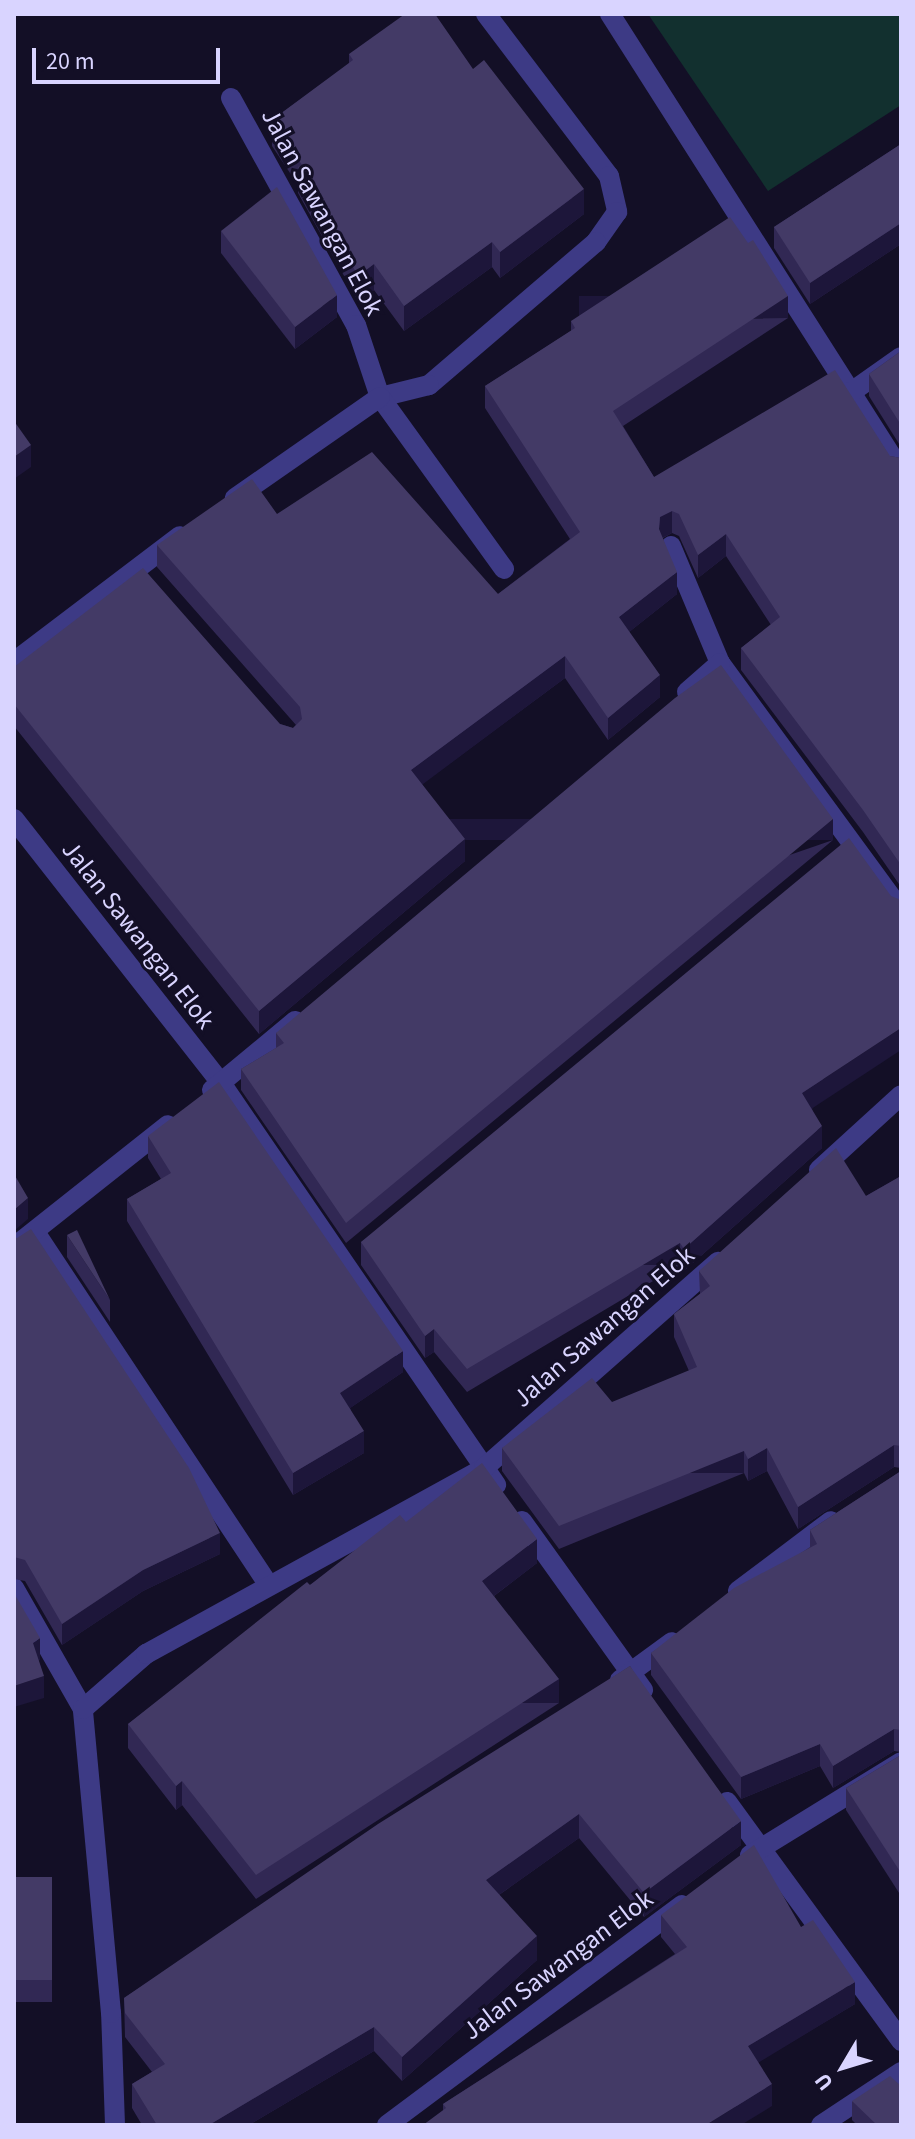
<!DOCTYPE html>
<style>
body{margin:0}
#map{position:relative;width:915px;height:2139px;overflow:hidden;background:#130f26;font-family:"Source Sans 3",sans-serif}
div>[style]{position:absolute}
.green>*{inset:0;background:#12302f}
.minor>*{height:20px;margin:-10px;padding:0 10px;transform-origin:10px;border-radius:10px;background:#3d3a85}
.wall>*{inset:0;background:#312854;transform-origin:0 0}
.shaded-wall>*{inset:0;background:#1d163a;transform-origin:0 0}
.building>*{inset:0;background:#433a66;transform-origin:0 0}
span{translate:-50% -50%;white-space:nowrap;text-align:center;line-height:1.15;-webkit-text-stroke:6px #130f26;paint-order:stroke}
.street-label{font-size:26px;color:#d9d4ff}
.frame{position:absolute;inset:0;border:16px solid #d9d4ff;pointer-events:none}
.north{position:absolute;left:803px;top:2027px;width:80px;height:80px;-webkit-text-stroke:6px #130f26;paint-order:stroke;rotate:232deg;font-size:22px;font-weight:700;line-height:32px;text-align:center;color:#d9d4ff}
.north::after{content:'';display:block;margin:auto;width:28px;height:36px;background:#d9d4ff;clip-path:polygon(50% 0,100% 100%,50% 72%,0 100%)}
.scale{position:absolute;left:32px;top:48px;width:188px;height:36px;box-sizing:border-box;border:4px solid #d9d4ff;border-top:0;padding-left:10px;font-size:24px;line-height:28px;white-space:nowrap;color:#d9d4ff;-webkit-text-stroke:6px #130f26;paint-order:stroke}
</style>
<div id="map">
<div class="green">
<i style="clip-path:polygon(648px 14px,901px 14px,901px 105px,768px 191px)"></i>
</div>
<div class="minor">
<i style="left:486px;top:14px;width:203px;rotate:52.8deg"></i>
<i style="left:609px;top:176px;width:37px;rotate:77deg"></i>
<i style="left:617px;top:212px;width:37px;rotate:125deg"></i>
<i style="left:596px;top:242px;width:220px;rotate:139.4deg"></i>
<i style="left:429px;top:385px;width:50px;rotate:166.2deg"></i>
<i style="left:380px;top:397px;width:212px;rotate:54.2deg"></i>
<i style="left:610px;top:14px;width:542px;rotate:57.51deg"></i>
<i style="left:231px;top:98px;width:259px;rotate:61.2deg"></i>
<i style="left:356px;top:325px;width:76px;rotate:71.6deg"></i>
<i style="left:380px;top:397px;width:177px;rotate:145.1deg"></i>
<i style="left:850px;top:393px;width:62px;rotate:-35.2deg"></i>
<i style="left:671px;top:546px;width:127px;rotate:67.3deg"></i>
<i style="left:720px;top:663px;width:306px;rotate:53.8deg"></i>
<i style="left:14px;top:662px;width:208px;rotate:-37.2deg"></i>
<i style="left:687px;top:692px;width:44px;rotate:-41.3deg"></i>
<i style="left:14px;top:819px;width:335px;rotate:51.9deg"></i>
<i style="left:221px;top:1083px;width:487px;rotate:55.6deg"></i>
<i style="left:212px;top:1090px;width:108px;rotate:-39.7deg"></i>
<i style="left:819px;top:1170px;width:111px;rotate:-42.4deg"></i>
<i style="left:35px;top:1232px;width:421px;rotate:56.5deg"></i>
<i style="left:14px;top:1247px;width:196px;rotate:-38.4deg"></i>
<i style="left:522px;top:1521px;width:208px;rotate:54.4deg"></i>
<i style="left:14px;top:1588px;width:139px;rotate:60.3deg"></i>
<i style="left:738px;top:1591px;width:116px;rotate:-37deg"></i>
<i style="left:620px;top:1680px;width:64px;rotate:-36.2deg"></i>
<i style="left:727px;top:1802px;width:296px;rotate:53.9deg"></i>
<i style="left:750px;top:1855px;width:177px;rotate:-31.6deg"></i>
<i style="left:115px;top:2125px;width:112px;rotate:-92deg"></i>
<i style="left:111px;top:2013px;width:305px;rotate:-95.3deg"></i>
<i style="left:83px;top:1709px;width:84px;rotate:-41.1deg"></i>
<i style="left:146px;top:1654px;width:386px;rotate:-28.8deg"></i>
<i style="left:484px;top:1468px;width:312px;rotate:-41.4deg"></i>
<i style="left:387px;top:2125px;width:368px;rotate:-36.7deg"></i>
<i style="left:821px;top:2125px;width:96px;rotate:-33.5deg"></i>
</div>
<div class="wall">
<i style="clip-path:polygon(349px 54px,473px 69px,584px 214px,500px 278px,492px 267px,404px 331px,374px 290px,358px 301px,298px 193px,298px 185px,272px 146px,272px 120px,349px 64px)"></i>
<i style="clip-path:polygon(901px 144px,901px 244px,810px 304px,774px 248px,774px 227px)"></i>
<i style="clip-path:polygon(221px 231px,337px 317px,295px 349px,221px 253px)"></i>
<i style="clip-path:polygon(788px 318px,623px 426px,654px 477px,890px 456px,901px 458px,901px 887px,863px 832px,741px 670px,741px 648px,771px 625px,726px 556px,698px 578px,679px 536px,672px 533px,663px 538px,677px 594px,629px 632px,660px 697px,608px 740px,565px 678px,422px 784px,465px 861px,259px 1034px,14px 726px,14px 667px,280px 724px,293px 728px,296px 725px,157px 567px,157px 545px,277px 514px,498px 594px,570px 539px,485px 408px,485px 386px,571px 331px,571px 321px)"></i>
<i style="clip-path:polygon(901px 351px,901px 447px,869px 396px,869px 374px)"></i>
<i style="clip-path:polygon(833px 840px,346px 1243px,241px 1090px,241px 1069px,276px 1048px,276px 1033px)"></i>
<i style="clip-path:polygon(891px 896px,812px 1109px,822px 1148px,684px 1271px,680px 1265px,467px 1392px,434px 1352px,425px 1358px,361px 1265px,361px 1242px)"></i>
<i style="clip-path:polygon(148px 1136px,403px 1372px,350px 1408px,364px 1453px,293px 1495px,127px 1221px,127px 1199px,161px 1179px,148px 1158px)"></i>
<i style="clip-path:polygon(901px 1176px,901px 1468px,894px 1467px,798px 1529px,767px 1471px,748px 1481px,744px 1473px,559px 1549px,502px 1471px,502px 1448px,689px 1371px,674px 1337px,674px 1314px,700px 1294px,699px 1271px,866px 1196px)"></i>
<i style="clip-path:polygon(67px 1235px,110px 1300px,110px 1322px,67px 1257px)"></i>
<i style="clip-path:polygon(14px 1237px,220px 1554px,143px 1591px,62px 1645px,25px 1581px,14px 1579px)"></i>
<i style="clip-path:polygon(901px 1471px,901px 1752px,894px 1751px,833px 1788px,820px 1766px,741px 1799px,651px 1675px,651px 1653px,810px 1547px,810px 1530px)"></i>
<i style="clip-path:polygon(406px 1522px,537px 1563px,494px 1596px,559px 1703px,256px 1899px,182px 1805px,176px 1810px,128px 1748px,128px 1724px,310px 1585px)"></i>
<i style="clip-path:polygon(630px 1666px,741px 1845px,644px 1917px,579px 1838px,499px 1895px,537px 1960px,402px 2081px,374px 2051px,249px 2125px,142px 2125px,132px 2108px,132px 2084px,152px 2072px,125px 2037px,124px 1998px)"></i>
<i style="clip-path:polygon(901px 1755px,901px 1896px,846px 1810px,846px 1788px)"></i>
<i style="left:14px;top:1877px;width:38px;height:125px"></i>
<i style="clip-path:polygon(661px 1915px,801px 1927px,855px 2004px,758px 2062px,772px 2106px,443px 2111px,443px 2104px,675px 1954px,661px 1937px)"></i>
<i style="clip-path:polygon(852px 2101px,901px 2125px,857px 2125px,852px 2120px)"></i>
</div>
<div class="shaded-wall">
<i style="clip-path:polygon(584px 189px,584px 214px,500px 278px,500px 252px)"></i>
<i style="clip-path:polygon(901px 223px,901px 244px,810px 304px,810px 283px)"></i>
<i style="clip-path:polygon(492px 242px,492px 267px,404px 331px,404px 306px)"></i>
<i style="clip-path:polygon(374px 264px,374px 290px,358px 301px,358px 276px)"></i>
<i style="clip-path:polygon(337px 295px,337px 317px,295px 349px,295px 327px)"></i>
<i style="left:788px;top:296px;width:22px;height:209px;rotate:90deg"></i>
<i style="clip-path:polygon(31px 445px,31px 467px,14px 479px,14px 457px)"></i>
<i style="clip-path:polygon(672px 511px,672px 533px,660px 539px,659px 529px,660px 517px)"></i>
<i style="clip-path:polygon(726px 534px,726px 556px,698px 578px,698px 555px)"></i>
<i style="clip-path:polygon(677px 572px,677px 594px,619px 640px,619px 617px)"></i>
<i style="clip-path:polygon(565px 656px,565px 678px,411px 793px,411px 770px)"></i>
<i style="clip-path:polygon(660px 675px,660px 697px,608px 740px,608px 718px)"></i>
<i style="left:833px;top:819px;width:21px;height:633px;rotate:90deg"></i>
<i style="clip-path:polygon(465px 839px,465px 861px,259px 1034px,259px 1011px)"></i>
<i style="clip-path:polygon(901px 1028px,901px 1050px,802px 1115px,802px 1093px)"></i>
<i style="clip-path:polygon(822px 1126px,822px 1148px,684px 1271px,684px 1249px)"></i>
<i style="clip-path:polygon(28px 1198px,28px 1219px,14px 1231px,14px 1210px)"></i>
<i style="left:680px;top:1243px;width:22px;height:247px;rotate:90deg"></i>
<i style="clip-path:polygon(434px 1329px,434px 1352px,425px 1358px,425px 1336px)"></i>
<i style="clip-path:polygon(403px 1351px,403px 1372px,340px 1415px,340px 1393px)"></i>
<i style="clip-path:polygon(364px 1431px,364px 1453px,293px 1495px,293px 1473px)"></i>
<i style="clip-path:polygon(894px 1445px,894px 1467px,798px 1529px,798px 1507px)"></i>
<i style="clip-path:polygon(767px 1448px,767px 1471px,748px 1481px,748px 1459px)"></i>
<i style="left:744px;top:1451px;width:22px;height:200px;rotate:90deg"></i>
<i style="clip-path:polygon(220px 1533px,220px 1554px,143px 1591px,62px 1645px,62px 1624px,143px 1570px)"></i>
<i style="clip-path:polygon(537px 1539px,537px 1563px,482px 1605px,482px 1581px)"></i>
<i style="clip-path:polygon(40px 1638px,40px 1660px,33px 1664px,33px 1643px)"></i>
<i style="clip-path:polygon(44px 1676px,44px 1698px,14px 1707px,14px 1686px)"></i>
<i style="left:559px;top:1679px;width:24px;height:361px;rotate:90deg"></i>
<i style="clip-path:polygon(894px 1729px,894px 1751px,833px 1788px,833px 1766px)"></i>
<i style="clip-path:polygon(820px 1744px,820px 1766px,741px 1799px,741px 1777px)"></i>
<i style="clip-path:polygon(182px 1781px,182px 1805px,176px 1810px,176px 1786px)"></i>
<i style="clip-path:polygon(579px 1814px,579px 1838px,486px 1904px,486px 1880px)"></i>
<i style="clip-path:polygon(741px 1821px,741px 1845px,644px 1917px,644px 1893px)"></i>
<i style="clip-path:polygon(537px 1936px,537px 1960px,402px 2081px,402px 2057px)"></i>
<i style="clip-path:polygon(855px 1982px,855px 2004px,748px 2069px,748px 2046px)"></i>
<i style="clip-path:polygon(374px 2027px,374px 2051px,249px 2125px,209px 2125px)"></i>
<i style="clip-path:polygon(772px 2084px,772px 2106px,741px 2125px,706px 2125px)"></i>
</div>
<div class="building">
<i style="clip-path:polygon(405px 14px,435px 14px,473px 69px,484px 60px,584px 189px,500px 252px,492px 242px,404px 306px,374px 264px,358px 276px,298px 167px,302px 165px,272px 120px,353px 60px,349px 54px)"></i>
<i style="clip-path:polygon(901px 144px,901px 223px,810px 283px,774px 227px)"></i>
<i style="clip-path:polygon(277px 187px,337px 295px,295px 327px,221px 231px)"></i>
<i style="clip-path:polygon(730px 217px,748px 243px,753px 240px,788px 296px,613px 411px,654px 477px,835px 370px,890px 456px,901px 458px,901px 865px,863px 810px,741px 648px,780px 617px,726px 534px,698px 555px,679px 514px,672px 511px,660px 517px,659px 529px,677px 572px,619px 617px,660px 675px,608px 718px,565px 656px,411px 770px,465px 839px,259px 1011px,14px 704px,14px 667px,143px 568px,280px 724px,293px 728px,302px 719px,300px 707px,157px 545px,252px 479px,277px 514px,372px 452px,498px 594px,580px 532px,485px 386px,575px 328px,571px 321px)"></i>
<i style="clip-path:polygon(901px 351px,901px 425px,869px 374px)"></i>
<i style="clip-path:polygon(14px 421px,31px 445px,14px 457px)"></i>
<i style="clip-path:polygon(721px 665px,833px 819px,346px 1223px,241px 1069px,284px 1043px,276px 1033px,675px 698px)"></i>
<i style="clip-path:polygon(849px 838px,891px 896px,901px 900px,901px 1028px,802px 1093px,822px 1126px,684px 1249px,680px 1243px,467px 1369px,434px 1329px,425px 1336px,361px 1242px)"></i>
<i style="clip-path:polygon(219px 1082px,403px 1351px,340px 1393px,364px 1431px,293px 1473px,127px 1199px,171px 1173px,148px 1136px)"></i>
<i style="clip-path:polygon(836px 1148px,866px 1196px,901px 1176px,901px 1446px,894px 1445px,798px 1507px,767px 1448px,748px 1459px,744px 1451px,559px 1526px,502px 1448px,592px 1378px,612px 1402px,697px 1367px,674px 1314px,710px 1286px,699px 1271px)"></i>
<i style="clip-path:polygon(14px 1174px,28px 1198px,14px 1210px)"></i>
<i style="clip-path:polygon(31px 1229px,189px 1468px,220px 1533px,143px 1570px,62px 1624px,25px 1560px,14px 1557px,14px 1237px,17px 1238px)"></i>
<i style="clip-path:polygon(77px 1230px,110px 1300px,67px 1235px)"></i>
<i style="clip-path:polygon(482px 1463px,537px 1539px,482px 1581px,559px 1679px,256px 1875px,182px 1781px,176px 1786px,128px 1724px,307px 1582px,310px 1585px,400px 1515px,406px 1522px)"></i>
<i style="clip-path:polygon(901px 1471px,901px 1730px,894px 1729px,833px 1766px,820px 1744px,741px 1777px,651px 1653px,734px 1588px,817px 1544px,810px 1530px)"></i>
<i style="clip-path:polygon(14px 1593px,40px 1638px,33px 1643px,44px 1676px,14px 1686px)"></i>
<i style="clip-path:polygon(630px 1666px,741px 1821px,644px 1893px,579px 1814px,486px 1880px,537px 1936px,402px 2057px,374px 2027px,209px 2125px,157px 2125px,132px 2084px,165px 2064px,125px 2013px,124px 1998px,378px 1824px)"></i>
<i style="clip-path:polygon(901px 1755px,901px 1873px,846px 1788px)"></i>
<i style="clip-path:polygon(754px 1845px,801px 1927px,813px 1920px,855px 1982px,748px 2046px,772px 2084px,706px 2125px,423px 2125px,446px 2108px,443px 2104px,687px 1947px,661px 1915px)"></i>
<i style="left:14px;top:1877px;width:38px;height:103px"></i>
<i style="clip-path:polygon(890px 2076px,901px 2086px,901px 2125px,877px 2125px,852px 2101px)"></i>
</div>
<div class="street-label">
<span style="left:322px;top:212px;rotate:62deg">Jalan Sawangan Elok</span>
<span style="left:138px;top:935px;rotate:52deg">Jalan Sawangan Elok</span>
<span style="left:604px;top:1327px;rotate:-41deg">Jalan Sawangan Elok</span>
<span style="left:558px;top:1965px;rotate:-37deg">Jalan Sawangan Elok</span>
</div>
<div class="frame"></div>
<div class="north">U</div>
<div class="scale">20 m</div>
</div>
